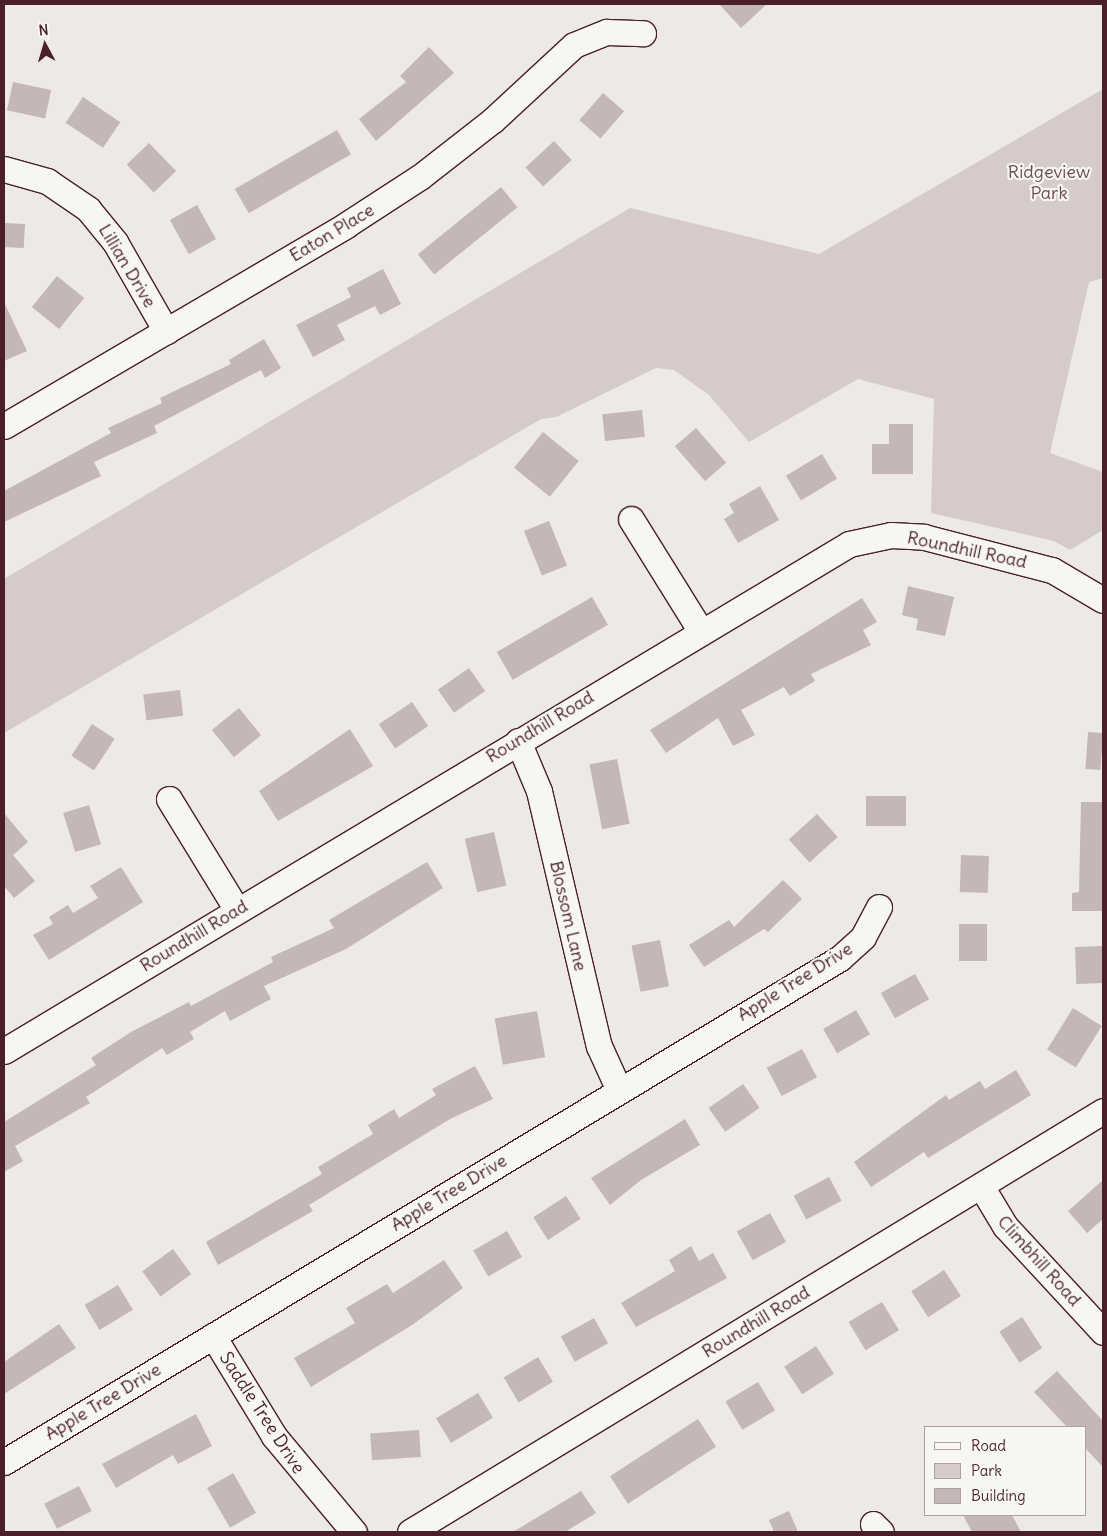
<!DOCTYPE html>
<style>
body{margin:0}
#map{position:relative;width:1107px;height:1536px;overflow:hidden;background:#ece9e6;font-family:Delius,sans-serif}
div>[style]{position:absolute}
.green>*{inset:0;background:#d4cbca}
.building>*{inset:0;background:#c4b7b7;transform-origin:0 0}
.roads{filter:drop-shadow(1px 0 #4a1f2b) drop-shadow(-1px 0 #4a1f2b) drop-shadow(0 1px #4a1f2b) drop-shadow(0 -1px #4a1f2b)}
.minor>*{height:25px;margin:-12.5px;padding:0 12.5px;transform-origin:12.5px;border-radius:12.5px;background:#f6f6f2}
span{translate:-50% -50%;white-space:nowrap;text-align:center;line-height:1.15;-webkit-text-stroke:4.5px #f6f6f2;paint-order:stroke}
.park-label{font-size:18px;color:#6c4a53}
.street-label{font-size:18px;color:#4a1f2b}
.frame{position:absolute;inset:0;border:5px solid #4a1f2b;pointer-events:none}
.legend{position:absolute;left:924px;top:1426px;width:162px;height:90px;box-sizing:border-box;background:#f6f6f2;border:1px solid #b1a0a2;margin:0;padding:6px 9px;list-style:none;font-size:15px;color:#4a1f2b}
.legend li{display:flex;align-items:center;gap:10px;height:25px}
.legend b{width:25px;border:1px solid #b1a0a2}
.north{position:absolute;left:20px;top:20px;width:50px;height:50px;-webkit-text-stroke:4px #f6f6f2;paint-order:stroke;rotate:354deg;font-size:14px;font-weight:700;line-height:20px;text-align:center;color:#4a1f2b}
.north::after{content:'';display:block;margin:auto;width:18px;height:22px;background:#4a1f2b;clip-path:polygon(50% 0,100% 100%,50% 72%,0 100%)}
</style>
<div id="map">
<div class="green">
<i style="clip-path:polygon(1103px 89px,1103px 278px,1089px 282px,1050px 453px,1103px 472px,1103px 530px,1070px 550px,1054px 541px,931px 513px,934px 399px,858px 379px,749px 442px,709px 395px,674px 370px,656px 368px,556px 417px,541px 419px,4px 733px,4px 579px,630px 208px,819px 254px)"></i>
</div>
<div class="building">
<i style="clip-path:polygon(719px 4px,767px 4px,741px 28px)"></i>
<i style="clip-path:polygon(429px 47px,454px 73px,376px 141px,359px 119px,406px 82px,400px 76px)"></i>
<i style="left:13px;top:82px;width:39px;height:29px;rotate:12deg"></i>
<i style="left:603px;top:93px;width:28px;height:36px;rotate:41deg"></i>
<i style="left:83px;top:97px;width:45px;height:31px;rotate:34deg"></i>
<i style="left:337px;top:130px;width:28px;height:118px;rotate:60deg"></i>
<i style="left:554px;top:141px;width:26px;height:39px;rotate:47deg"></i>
<i style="left:149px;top:143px;width:39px;height:31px;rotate:46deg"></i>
<i style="left:501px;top:187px;width:26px;height:107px;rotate:51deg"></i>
<i style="left:197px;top:205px;width:39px;height:31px;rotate:61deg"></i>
<i style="left:4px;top:223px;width:21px;height:24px;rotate:3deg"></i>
<i style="clip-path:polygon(383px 269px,401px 304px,380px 315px,375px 306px,337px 325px,345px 340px,313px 357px,296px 325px,351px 297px,347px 288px)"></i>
<i style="left:57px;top:276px;width:35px;height:40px;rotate:39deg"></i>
<i style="clip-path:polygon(4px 302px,27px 351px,4px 361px)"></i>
<i style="clip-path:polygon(264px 339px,281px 368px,265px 378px,261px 370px,154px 426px,157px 433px,94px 462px,101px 476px,4px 522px,4px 491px,111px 433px,108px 428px,162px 403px,160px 398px,231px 364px,229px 360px)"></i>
<i style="left:642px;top:410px;width:27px;height:40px;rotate:84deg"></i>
<i style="clip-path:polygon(889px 424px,913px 424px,913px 474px,872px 474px,872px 444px,889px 444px)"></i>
<i style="left:696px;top:428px;width:46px;height:28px;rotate:49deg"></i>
<i style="left:543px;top:432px;width:46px;height:46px;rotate:39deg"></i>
<i style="left:822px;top:454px;width:29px;height:42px;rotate:59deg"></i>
<i style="clip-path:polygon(760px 486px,779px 520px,738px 543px,724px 519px,734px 513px,729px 504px)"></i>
<i style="left:549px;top:521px;width:48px;height:27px;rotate:68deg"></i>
<i style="clip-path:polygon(908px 586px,954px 597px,945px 636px,916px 630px,918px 619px,902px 615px)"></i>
<i style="left:592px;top:597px;width:32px;height:110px;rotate:60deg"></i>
<i style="clip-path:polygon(862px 598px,877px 622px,863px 630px,871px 645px,811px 674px,815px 681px,790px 696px,784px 687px,741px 710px,755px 735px,733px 746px,718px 718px,666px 753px,650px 730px)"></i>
<i style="left:469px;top:668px;width:28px;height:38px;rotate:55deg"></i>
<i style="left:180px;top:690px;width:26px;height:37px;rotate:83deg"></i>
<i style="left:412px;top:702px;width:29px;height:40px;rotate:56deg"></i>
<i style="left:239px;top:708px;width:35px;height:35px;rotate:51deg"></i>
<i style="left:92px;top:724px;width:27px;height:38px;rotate:33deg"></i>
<i style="clip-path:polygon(350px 729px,373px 766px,278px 821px,259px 791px)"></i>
<i style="left:1088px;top:732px;width:15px;height:37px;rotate:4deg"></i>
<i style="left:617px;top:759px;width:66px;height:28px;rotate:79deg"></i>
<i style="left:906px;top:796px;width:30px;height:40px;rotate:90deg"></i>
<i style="clip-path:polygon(1081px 802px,1103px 802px,1103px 911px,1072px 911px,1072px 893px,1079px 892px)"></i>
<i style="left:89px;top:805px;width:41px;height:27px;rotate:73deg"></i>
<i style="clip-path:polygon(4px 813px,28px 842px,13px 855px,35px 881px,14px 898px,4px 886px)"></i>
<i style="left:817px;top:814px;width:31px;height:38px;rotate:48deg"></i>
<i style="left:494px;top:832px;width:55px;height:30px;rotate:77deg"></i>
<i style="left:961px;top:855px;width:28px;height:37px;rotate:2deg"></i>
<i style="clip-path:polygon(427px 862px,443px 888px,346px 949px,264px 986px,271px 999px,230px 1021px,225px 1011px,190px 1032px,194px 1039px,167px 1055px,162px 1048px,86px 1097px,90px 1103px,15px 1146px,23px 1161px,4px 1172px,4px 1122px,96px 1065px,91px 1058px,131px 1032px,189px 1002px,191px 1006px,273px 962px,271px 957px,334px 928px,329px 920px)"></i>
<i style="clip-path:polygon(121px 867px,143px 902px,49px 960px,33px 935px,53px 924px,49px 917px,68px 905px,73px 913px,98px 898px,90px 886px)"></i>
<i style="clip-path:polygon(783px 880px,802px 899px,768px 932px,764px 929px,704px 967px,689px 945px,729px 920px,734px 927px)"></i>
<i style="left:987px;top:924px;width:37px;height:28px;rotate:90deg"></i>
<i style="left:660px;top:940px;width:47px;height:29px;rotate:79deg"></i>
<i style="left:1102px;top:946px;width:37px;height:27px;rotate:88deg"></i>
<i style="left:915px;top:974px;width:29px;height:39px;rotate:61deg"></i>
<i style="left:1073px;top:1008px;width:34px;height:49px;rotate:32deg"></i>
<i style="left:856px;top:1010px;width:28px;height:38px;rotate:60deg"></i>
<i style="left:537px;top:1011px;width:47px;height:43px;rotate:80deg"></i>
<i style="left:802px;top:1049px;width:32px;height:40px;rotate:62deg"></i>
<i style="clip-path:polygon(475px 1066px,493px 1099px,450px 1119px,309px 1205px,313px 1211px,218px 1265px,206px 1242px,322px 1174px,318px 1167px,373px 1134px,368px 1125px,394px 1109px,399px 1118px,436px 1095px,432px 1089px)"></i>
<i style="clip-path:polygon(1016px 1070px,1031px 1095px,928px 1158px,924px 1152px,871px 1187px,854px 1162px,946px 1095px,949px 1100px,980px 1081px,985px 1089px)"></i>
<i style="left:743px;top:1084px;width:29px;height:42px;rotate:55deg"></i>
<i style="clip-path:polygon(685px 1119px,700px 1145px,641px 1180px,610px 1205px,591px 1178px)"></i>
<i style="left:829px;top:1177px;width:27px;height:40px;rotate:62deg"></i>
<i style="clip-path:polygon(1103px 1180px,1103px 1219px,1087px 1233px,1068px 1211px)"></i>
<i style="left:566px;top:1196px;width:27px;height:39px;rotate:57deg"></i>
<i style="left:770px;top:1213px;width:33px;height:38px;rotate:61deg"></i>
<i style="left:507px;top:1231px;width:30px;height:39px;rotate:60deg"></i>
<i style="clip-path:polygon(691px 1246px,699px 1261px,713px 1253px,727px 1278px,636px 1327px,621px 1303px,675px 1271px,669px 1260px)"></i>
<i style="left:173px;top:1249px;width:31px;height:38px;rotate:54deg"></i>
<i style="clip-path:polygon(444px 1260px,463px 1288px,412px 1325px,311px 1387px,294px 1358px,355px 1323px,346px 1308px,387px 1284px,393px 1293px)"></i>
<i style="left:944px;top:1270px;width:31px;height:39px;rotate:57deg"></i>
<i style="left:118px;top:1285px;width:29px;height:39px;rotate:59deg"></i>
<i style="left:882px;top:1302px;width:33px;height:39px;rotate:59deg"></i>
<i style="left:1022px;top:1317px;width:37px;height:27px;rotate:57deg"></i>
<i style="left:594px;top:1318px;width:29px;height:38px;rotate:61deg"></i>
<i style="clip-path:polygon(59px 1324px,76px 1348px,4px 1394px,4px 1362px)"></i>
<i style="left:816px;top:1346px;width:33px;height:38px;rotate:57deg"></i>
<i style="left:538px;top:1357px;width:29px;height:40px;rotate:59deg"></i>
<i style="clip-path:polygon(1057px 1371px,1103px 1421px,1103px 1467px,1086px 1449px,1086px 1427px,1067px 1427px,1034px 1392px)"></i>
<i style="left:758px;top:1382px;width:33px;height:38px;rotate:59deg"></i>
<i style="left:478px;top:1393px;width:29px;height:49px;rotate:59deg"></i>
<i style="clip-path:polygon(196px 1414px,212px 1446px,178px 1464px,173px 1455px,116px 1488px,102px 1464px)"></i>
<i style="left:698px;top:1419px;width:33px;height:105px;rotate:57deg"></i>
<i style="left:419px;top:1430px;width:27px;height:49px;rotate:86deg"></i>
<i style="left:233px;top:1473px;width:46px;height:30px;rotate:60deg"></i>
<i style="left:79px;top:1486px;width:28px;height:39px;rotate:63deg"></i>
<i style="clip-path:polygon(581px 1491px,596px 1513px,565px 1532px,513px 1532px)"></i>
<i style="clip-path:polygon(789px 1511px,798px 1532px,774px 1532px,769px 1520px)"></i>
<i style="clip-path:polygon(963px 1515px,1012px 1515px,1021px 1532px,972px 1532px)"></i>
</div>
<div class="roads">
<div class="minor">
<i style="left:4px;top:169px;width:45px;rotate:15.6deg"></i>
<i style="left:47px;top:181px;width:50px;rotate:34.3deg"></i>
<i style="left:88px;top:209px;width:43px;rotate:50.7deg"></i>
<i style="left:115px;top:242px;width:103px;rotate:60.2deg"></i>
<i style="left:4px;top:426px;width:397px;rotate:-30.4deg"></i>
<i style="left:346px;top:225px;width:88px;rotate:-33deg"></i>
<i style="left:420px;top:177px;width:93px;rotate:-38deg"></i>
<i style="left:493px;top:120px;width:110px;rotate:-42.8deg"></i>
<i style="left:574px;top:45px;width:35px;rotate:-22deg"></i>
<i style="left:607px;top:32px;width:36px;rotate:2deg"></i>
<i style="left:631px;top:519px;width:131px;rotate:58.1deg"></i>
<i style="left:518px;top:741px;width:54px;rotate:67.2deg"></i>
<i style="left:539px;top:791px;width:262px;rotate:76.8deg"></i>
<i style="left:599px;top:1046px;width:48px;rotate:65.6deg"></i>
<i style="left:169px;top:799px;width:130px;rotate:58.5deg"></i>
<i style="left:4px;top:1051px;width:985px;rotate:-30.96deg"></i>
<i style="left:849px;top:544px;width:43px;rotate:-12.1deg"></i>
<i style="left:891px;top:535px;width:33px;rotate:3deg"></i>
<i style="left:924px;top:537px;width:132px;rotate:14.5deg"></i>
<i style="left:1052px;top:570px;width:59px;rotate:30.5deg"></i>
<i style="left:981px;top:1186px;width:47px;rotate:59deg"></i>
<i style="left:1005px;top:1226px;width:144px;rotate:47.2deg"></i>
<i style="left:213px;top:1336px;width:117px;rotate:58.6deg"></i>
<i style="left:274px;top:1436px;width:125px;rotate:50.2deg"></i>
<i style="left:4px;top:1462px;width:976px;rotate:-31.08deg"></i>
<i style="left:840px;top:958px;width:31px;rotate:-42deg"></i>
<i style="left:863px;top:937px;width:34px;rotate:-62deg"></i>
<i style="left:873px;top:1524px;width:11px;rotate:45deg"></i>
<i style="left:410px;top:1532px;width:811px;rotate:-31.28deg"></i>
</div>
</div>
<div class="park-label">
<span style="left:1049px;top:183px">Ridgeview<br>Park</span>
</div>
<div class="street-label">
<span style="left:332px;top:233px;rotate:-31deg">Eaton Place</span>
<span style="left:127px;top:266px;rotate:59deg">Lillian Drive</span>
<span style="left:967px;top:550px;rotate:12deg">Roundhill Road</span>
<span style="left:540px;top:727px;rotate:-31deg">Roundhill Road</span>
<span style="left:568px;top:916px;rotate:77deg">Blossom Lane</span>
<span style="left:194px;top:936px;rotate:-31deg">Roundhill Road</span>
<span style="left:795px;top:982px;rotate:-32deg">Apple Tree Drive</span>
<span style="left:449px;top:1193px;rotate:-31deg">Apple Tree Drive</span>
<span style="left:1039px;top:1261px;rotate:48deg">Climbhill Road</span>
<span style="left:756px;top:1322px;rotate:-31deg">Roundhill Road</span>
<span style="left:103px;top:1402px;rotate:-31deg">Apple Tree Drive</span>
<span style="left:262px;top:1413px;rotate:57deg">Saddle Tree Drive</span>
</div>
<div class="frame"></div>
<ul class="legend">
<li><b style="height:6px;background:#f6f6f2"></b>Road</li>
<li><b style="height:14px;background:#d4cbca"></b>Park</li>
<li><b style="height:14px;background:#c4b7b7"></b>Building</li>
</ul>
<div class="north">N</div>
</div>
